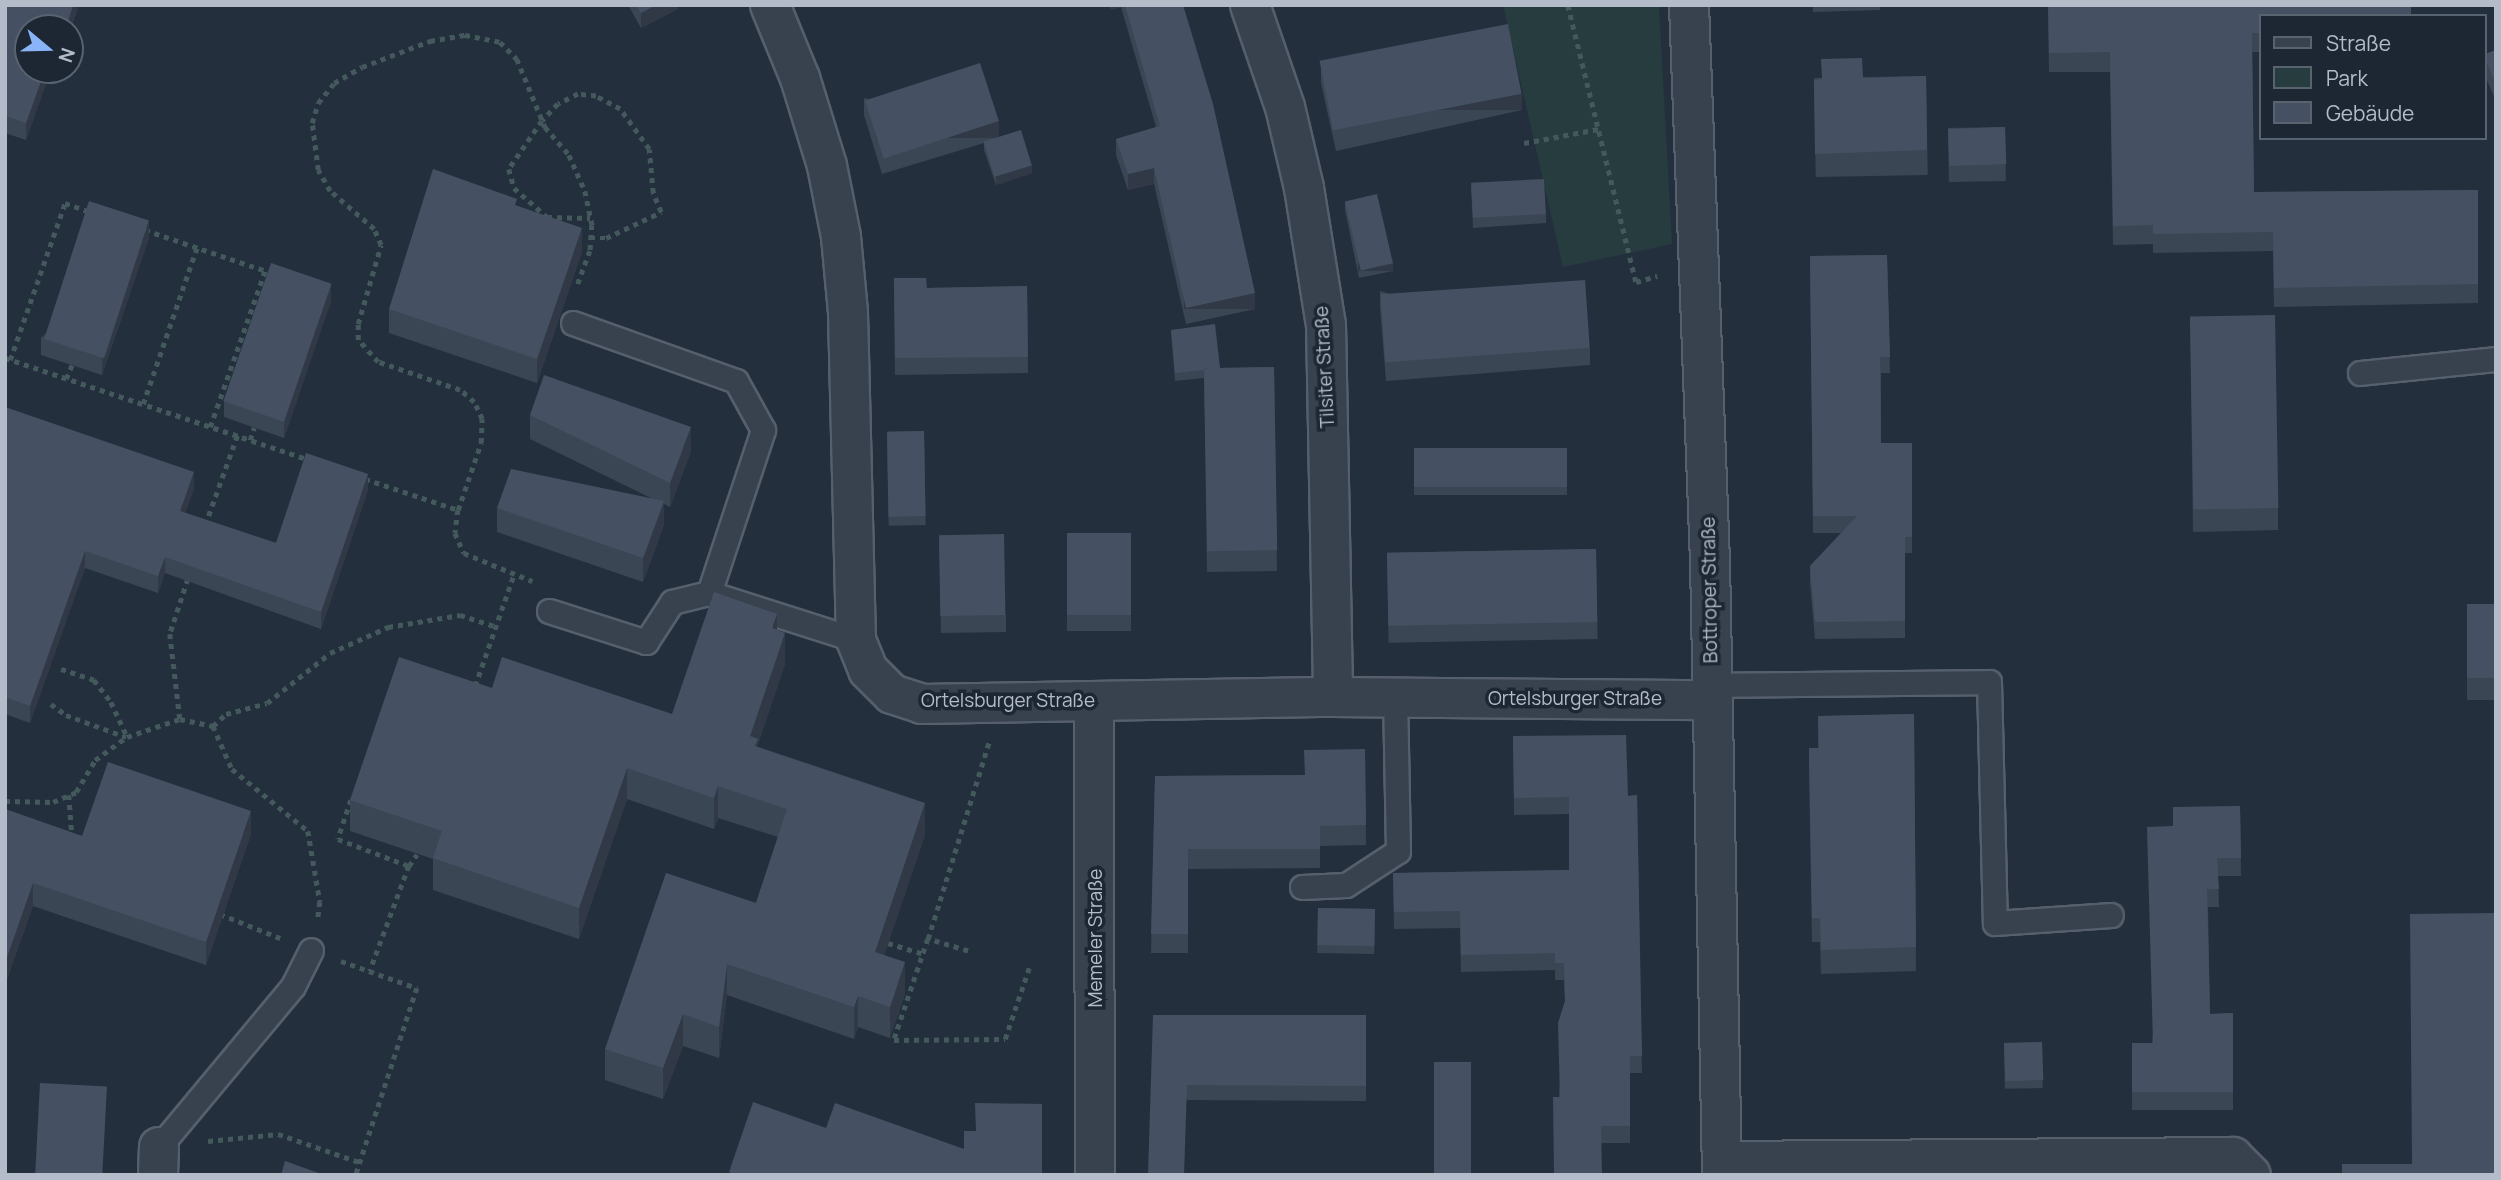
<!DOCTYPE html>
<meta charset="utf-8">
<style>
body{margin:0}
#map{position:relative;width:2501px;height:1180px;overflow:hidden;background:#242f3e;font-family:Manrope,sans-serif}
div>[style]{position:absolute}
.green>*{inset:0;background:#263c3f}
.path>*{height:4.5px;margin-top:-2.25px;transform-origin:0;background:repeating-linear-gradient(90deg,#44595c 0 5px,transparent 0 10px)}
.roads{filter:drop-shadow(2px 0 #565f6c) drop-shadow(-2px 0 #565f6c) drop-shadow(0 2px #565f6c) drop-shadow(0 -2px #565f6c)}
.service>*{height:23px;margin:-11.5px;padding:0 11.5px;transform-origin:11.5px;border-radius:11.5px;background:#38414e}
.minor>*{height:38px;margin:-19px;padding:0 19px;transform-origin:19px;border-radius:19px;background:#38414e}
.wall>*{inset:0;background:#3b4654;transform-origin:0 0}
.shaded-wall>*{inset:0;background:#303945;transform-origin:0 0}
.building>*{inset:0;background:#455162;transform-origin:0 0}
span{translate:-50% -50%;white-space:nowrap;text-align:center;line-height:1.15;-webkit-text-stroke:7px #1d2633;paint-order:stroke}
.street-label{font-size:19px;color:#b4bcc9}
.frame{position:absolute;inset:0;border:7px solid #b4bcc9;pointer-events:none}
.legend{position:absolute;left:2259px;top:14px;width:228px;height:126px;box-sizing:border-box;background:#1d2633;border:2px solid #59626f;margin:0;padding:9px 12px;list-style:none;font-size:21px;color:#b4bcc9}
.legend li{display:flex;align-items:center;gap:14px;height:35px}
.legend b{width:35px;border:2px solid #59626f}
.north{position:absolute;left:14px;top:14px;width:70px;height:70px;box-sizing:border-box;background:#1d2633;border:2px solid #59626f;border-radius:50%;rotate:109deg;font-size:19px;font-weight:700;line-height:28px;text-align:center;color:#b4bcc9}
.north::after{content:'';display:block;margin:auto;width:24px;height:32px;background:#8ab4f8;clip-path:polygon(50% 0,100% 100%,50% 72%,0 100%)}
</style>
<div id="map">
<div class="green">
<i style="clip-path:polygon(1503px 5px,1659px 5px,1672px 244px,1563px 267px)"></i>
</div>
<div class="path">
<i style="left:1568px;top:5px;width:285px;rotate:76.2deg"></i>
<i style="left:1636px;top:282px;width:22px;rotate:-16deg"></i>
<i style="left:1524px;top:143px;width:76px;rotate:-10.6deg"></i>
<i style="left:145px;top:230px;width:134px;rotate:18.7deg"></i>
<i style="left:590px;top:238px;width:16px"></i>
<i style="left:606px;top:238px;width:61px;rotate:-25.3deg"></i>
<i style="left:661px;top:212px;width:21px;rotate:-113deg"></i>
<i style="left:653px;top:193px;width:44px;rotate:-95.2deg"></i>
<i style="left:649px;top:149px;width:49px;rotate:-125.9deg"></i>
<i style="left:620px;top:109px;width:27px;rotate:-152deg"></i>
<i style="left:596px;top:96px;width:18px;rotate:-174deg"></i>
<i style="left:578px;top:94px;width:22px;rotate:153deg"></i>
<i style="left:558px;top:104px;width:23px;rotate:133deg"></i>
<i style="left:542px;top:121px;width:58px;rotate:124.5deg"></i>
<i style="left:509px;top:169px;width:20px;rotate:75deg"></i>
<i style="left:514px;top:188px;width:44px;rotate:41.3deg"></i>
<i style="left:547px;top:217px;width:43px;rotate:1.3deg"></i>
<i style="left:5px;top:358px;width:322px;rotate:18.5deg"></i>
<i style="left:10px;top:360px;width:166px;rotate:-70.7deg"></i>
<i style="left:65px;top:203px;width:27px;rotate:20deg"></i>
<i style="left:66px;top:379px;width:15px;rotate:-67deg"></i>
<i style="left:143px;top:404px;width:166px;rotate:-71deg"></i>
<i style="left:210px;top:427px;width:165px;rotate:-70.6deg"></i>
<i style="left:250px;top:440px;width:13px;rotate:-72deg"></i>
<i style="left:365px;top:479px;width:98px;rotate:18.4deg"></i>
<i style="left:458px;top:510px;width:23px;rotate:97deg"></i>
<i style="left:455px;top:533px;width:22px;rotate:66deg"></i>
<i style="left:464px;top:553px;width:74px;rotate:22.4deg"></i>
<i style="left:458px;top:510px;width:71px;rotate:-71.1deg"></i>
<i style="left:481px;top:443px;width:24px;rotate:-88deg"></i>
<i style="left:482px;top:419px;width:19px;rotate:-115deg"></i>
<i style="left:474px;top:402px;width:18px;rotate:-139deg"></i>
<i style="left:460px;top:390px;width:87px;rotate:-161.1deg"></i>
<i style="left:378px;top:362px;width:30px;rotate:-132deg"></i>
<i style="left:358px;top:340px;width:16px;rotate:-90deg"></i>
<i style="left:358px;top:324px;width:82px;rotate:-73.8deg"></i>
<i style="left:381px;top:245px;width:17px;rotate:-114deg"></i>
<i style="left:374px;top:229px;width:58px;rotate:-139.2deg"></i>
<i style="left:330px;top:191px;width:24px;rotate:-120deg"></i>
<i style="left:318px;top:170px;width:47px;rotate:-97.3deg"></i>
<i style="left:312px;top:123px;width:21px;rotate:-73deg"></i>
<i style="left:318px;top:103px;width:26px;rotate:-51deg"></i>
<i style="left:334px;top:83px;width:32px;rotate:-30deg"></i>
<i style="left:362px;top:67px;width:73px;rotate:-20.9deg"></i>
<i style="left:430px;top:41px;width:36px;rotate:-10deg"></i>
<i style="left:465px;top:35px;width:36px;rotate:11deg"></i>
<i style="left:500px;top:42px;width:24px;rotate:45deg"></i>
<i style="left:517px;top:59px;width:74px;rotate:67.6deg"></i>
<i style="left:545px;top:127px;width:37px;rotate:49deg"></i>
<i style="left:569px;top:155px;width:39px;rotate:66deg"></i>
<i style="left:585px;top:191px;width:35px;rotate:78deg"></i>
<i style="left:592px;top:225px;width:26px;rotate:94deg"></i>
<i style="left:590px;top:251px;width:40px;rotate:110.2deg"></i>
<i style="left:205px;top:525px;width:95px;rotate:-70.2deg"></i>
<i style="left:188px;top:579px;width:58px;rotate:108.1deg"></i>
<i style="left:170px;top:634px;width:86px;rotate:83.3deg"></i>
<i style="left:180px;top:719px;width:34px;rotate:12deg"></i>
<i style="left:61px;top:669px;width:35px;rotate:18deg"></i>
<i style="left:94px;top:680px;width:28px;rotate:52deg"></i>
<i style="left:111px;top:702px;width:38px;rotate:65deg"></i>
<i style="left:475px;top:686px;width:119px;rotate:-70.8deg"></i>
<i style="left:51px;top:704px;width:19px;rotate:36deg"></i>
<i style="left:66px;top:715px;width:64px;rotate:20.1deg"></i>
<i style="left:213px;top:726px;width:18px;rotate:-43deg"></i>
<i style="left:226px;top:714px;width:42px;rotate:-15deg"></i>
<i style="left:267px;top:703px;width:80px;rotate:-38.4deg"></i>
<i style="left:330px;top:653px;width:64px;rotate:-24.1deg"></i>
<i style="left:388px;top:627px;width:73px;rotate:-9.5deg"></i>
<i style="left:460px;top:615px;width:38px;rotate:18deg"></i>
<i style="left:213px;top:726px;width:47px;rotate:66.2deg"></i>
<i style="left:232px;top:769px;width:98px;rotate:39.2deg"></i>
<i style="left:308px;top:831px;width:72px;rotate:80.4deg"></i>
<i style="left:320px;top:902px;width:16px;rotate:97deg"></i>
<i style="left:69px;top:795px;width:41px;rotate:85.8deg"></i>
<i style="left:351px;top:800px;width:41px;rotate:108.4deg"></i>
<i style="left:338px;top:839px;width:76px;rotate:20.8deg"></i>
<i style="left:409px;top:866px;width:112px;rotate:110.4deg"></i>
<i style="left:5px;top:801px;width:48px;rotate:1.2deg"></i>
<i style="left:53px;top:802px;width:25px;rotate:-23deg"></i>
<i style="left:76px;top:792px;width:37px;rotate:-59deg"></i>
<i style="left:95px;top:760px;width:39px;rotate:-36deg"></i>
<i style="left:127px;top:737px;width:56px;rotate:-18.8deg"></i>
<i style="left:409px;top:866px;width:14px;rotate:-56deg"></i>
<i style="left:220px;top:914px;width:65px;rotate:21.8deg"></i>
<i style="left:928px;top:939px;width:206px;rotate:-72.8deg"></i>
<i style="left:888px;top:943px;width:37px;rotate:17deg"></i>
<i style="left:968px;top:951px;width:42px;rotate:-163.3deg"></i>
<i style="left:928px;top:939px;width:107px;rotate:108.6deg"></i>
<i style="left:894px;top:1040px;width:111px;rotate:-0.5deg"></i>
<i style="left:1005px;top:1039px;width:75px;rotate:-71.3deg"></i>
<i style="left:341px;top:961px;width:81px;rotate:19.6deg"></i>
<i style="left:417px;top:988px;width:197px;rotate:108.1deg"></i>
<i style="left:208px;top:1141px;width:70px;rotate:-5.7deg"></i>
<i style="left:278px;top:1134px;width:86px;rotate:19.1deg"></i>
</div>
<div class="roads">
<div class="service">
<i style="left:573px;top:323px;width:173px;rotate:19.6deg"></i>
<i style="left:736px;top:381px;width:56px;rotate:61.1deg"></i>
<i style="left:763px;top:430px;width:172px;rotate:108.3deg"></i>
<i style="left:2360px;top:373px;width:137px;rotate:-5.9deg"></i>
<i style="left:549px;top:611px;width:102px;rotate:17.7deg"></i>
<i style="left:646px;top:642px;width:48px;rotate:-57deg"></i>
<i style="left:672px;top:602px;width:38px;rotate:-14deg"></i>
<i style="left:709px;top:593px;width:154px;rotate:17.7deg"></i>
<i style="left:1712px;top:685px;width:277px;rotate:-0.6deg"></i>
<i style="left:1989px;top:682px;width:241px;rotate:88.6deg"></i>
<i style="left:1995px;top:923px;width:116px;rotate:-3.9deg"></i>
<i style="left:1302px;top:887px;width:44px;rotate:-2.6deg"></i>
<i style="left:1346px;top:885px;width:62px;rotate:-33.2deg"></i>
<i style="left:1398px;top:851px;width:154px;rotate:-91.1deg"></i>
<i style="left:159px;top:1147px;width:209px;rotate:-50.2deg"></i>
<i style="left:293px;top:986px;width:40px;rotate:-63.4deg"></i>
</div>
<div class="minor">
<i style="left:770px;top:5px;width:79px;rotate:67.7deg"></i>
<i style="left:800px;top:78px;width:92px;rotate:72.9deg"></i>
<i style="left:827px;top:166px;width:72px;rotate:78.8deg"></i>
<i style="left:841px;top:237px;width:76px;rotate:84.7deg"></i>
<i style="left:848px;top:313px;width:327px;rotate:88.6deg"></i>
<i style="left:856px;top:640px;width:32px;rotate:68deg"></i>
<i style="left:868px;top:670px;width:34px;rotate:45deg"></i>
<i style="left:892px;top:694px;width:32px;rotate:18deg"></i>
<i style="left:922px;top:704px;width:411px;rotate:-1deg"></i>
<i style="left:1333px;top:697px;width:380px;rotate:0.5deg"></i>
<i style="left:1250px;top:5px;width:108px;rotate:71.1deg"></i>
<i style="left:1285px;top:107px;width:83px;rotate:76.8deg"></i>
<i style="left:1304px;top:188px;width:139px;rotate:80.9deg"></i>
<i style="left:1326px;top:325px;width:372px;rotate:88.9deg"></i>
<i style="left:1689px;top:5px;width:556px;rotate:87.84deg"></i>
<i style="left:1710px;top:561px;width:614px;rotate:88.88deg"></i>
<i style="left:1094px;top:701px;width:474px;rotate:89.9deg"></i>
<i style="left:1722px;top:1161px;width:511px;rotate:-0.45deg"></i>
<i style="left:2233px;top:1157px;width:25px;rotate:45deg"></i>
<i style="left:158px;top:1175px;width:28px;rotate:-88deg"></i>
</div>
</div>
<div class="wall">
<i style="clip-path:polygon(5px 5px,79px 5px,70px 31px,70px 28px,28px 28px,28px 70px,51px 70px,26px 140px,5px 133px)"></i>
<i style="clip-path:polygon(628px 5px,678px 5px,678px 9px,641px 28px)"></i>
<i style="clip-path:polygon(1109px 5px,1183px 5px,1255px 309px,1186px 324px,1154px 184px,1128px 190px,1116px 155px,1116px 139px,1156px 127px,1121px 7px,1111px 10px)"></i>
<i style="clip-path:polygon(1813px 5px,1880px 5px,1880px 10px,1813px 12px)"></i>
<i style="clip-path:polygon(2048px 5px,2261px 16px,2261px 52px,2252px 52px,2254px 192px,2478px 190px,2478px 303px,2274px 307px,2273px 251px,2153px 253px,2153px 244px,2113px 245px,2110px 72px,2049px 72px)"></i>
<i style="clip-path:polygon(2496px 50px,2496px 101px,2485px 76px,2485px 54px)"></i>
<i style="clip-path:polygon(1321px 66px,1522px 110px,1336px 151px,1321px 83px)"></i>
<i style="left:1926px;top:76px;width:99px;height:112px;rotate:89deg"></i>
<i style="clip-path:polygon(864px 98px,999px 137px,1032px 173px,996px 185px,984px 150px,984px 143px,882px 174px,864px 115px)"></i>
<i style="left:2005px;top:127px;width:54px;height:57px;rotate:89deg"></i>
<i style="clip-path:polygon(1471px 185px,1546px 214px,1546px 223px,1473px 228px)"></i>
<i style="clip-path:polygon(1345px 201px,1393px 271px,1359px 278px,1345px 210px)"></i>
<i style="clip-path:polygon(149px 238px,102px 375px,41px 355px,41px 338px)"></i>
<i style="clip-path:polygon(582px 252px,537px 383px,389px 333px,389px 309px)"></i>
<i style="clip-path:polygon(1887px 255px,1890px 373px,1881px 373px,1881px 443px,1912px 443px,1912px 553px,1905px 553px,1905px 638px,1815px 639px,1810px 583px,1810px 566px,1842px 533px,1813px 533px,1810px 256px)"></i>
<i style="clip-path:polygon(894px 278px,927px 288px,1027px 286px,1028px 373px,895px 375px)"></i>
<i style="clip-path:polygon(1380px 291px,1590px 348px,1590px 365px,1386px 381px,1380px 308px)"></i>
<i style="clip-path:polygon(331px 301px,284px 438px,224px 417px,224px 401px)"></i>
<i style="clip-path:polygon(2190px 316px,2278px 508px,2278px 530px,2193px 532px)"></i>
<i style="clip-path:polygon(1171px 330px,1220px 368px,1274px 367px,1277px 571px,1207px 572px,1204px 378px,1175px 381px)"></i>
<i style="clip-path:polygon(5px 407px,194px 489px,185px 513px,276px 543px,368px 490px,321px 629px,165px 573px,158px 593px,85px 568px,30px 723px,5px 714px)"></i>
<i style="clip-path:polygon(530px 415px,691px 451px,670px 507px,664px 504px,664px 525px,643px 582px,497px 532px,497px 508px,651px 498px,530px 439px)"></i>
<i style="left:924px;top:431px;width:94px;height:37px;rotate:89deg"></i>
<i style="left:1567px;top:448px;width:47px;height:153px;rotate:90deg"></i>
<i style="left:1067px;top:533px;width:64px;height:98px"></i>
<i style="clip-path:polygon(939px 535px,1006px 615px,1006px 632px,941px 633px)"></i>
<i style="left:1596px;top:549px;width:90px;height:209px;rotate:89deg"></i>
<i style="left:2467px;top:604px;width:29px;height:96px"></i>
<i style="clip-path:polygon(777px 630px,785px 664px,758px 744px,758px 747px,925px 835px,884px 955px,905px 994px,890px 1038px,858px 1027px,854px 1039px,727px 995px,719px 1058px,683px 1046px,663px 1099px,605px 1080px,605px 1049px,756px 903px,778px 837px,718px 818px,714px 829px,627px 799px,579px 939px,433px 890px,433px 859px,350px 831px,350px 800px,492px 688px,672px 714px)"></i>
<i style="clip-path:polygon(1914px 714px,1916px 971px,1821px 974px,1820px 942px,1812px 942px,1809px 772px,1809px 748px,1818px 748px,1818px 716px)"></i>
<i style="clip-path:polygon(1513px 736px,1628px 796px,1637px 795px,1642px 1073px,1630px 1073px,1630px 1143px,1601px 1143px,1559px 1097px,1565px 1002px,1564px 980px,1555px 980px,1555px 970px,1461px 972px,1460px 928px,1394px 929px,1393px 873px,1569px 870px,1569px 814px,1514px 815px)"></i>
<i style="clip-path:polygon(1365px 749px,1366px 845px,1320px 846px,1320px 868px,1188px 869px,1188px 953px,1151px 953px,1155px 776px,1305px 775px)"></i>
<i style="clip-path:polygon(2240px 806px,2241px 876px,2218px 876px,2219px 907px,2208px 907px,2210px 1014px,2233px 1013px,2233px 1110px,2132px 1110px,2132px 1043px,2152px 1043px,2173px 826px)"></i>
<i style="clip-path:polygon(5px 809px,82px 836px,251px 834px,206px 965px,33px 906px,7px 979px,5px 979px)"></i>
<i style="left:1318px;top:908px;width:57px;height:45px;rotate:1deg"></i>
<i style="clip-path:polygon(1153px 1015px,1366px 1015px,1366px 1101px,1187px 1100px)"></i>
<i style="left:2042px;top:1042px;width:46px;height:38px;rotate:89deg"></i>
</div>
<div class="shaded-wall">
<i style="clip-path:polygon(73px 5px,79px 5px,70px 31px,70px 28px,66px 28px)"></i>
<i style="clip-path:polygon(656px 5px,678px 5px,678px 9px,641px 28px,641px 13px)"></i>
<i style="clip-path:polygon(1111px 5px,1121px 5px,1121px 7px,1111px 10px)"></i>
<i style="clip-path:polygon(45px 70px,51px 70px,26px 140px,26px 123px)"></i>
<i style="left:1522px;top:94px;width:16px;height:190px;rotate:90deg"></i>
<i style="left:999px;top:121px;width:17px;height:123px;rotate:90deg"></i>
<i style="clip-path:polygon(1032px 165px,1032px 173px,996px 185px,996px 176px)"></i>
<i style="clip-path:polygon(1154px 168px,1154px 184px,1128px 190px,1128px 174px)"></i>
<i style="clip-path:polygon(149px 221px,149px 238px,102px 375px,102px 358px)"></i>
<i style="clip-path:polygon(582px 228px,582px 252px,537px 383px,537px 359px)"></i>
<i style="left:1393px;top:263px;width:8px;height:35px;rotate:90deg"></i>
<i style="clip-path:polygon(331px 284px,331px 301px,284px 438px,284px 421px)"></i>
<i style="left:1255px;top:293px;width:16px;height:71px;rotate:90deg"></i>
<i style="clip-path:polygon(691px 427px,691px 451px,670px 507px,670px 483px)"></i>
<i style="clip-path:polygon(194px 472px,194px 489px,180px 528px,180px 511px)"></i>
<i style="clip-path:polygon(368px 474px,368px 490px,321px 629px,321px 612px)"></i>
<i style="clip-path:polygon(664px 501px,664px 525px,643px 582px,643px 558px)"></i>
<i style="clip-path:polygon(85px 551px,85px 568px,30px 723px,30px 706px)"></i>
<i style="clip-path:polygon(165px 557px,165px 573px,158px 593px,158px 576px)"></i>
<i style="clip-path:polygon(777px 614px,777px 645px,772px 628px)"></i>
<i style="clip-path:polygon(785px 633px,785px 664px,758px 744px,758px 770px,750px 736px)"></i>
<i style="clip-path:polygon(627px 768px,627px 799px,579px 939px,579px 908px)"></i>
<i style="clip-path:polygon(718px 786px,718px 818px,714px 829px,714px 798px)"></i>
<i style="clip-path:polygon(925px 803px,925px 835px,875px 983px,875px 952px)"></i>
<i style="clip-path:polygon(251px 811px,251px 834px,206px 965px,206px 942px)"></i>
<i style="clip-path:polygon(33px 883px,33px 906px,7px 979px,7px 957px)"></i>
<i style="clip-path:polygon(905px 962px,905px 994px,890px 1038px,890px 1007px)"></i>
<i style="clip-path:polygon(727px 964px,727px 995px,719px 1058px,719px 1027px)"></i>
<i style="clip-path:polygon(858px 996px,858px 1027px,854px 1039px,854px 1007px)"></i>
<i style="clip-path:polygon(683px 1014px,683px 1046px,663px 1099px,663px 1068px)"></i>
</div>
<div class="building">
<i style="clip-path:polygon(5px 5px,73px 5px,66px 28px,28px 28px,28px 70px,45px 70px,26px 123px,5px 116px)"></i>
<i style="clip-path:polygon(636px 5px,656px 5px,641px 13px)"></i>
<i style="clip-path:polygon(1125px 5px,1183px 5px,1213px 104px,1255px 293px,1186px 308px,1154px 168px,1128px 174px,1116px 139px,1160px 126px)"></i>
<i style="clip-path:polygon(2048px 5px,2411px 5px,2411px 16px,2261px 16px,2261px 33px,2252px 33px,2254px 192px,2478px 190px,2478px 284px,2274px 288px,2273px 232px,2153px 234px,2153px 225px,2113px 226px,2110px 52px,2049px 53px)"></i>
<i style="left:1508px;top:24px;width:71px;height:192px;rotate:79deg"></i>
<i style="clip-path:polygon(2496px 50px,2496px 84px,2485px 59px,2485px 54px)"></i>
<i style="clip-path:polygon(1862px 58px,1863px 78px,1926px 76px,1927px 150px,1815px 154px,1814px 80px,1822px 79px,1821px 59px)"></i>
<i style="left:980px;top:63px;width:61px;height:121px;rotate:72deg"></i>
<i style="left:2005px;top:127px;width:37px;height:57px;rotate:88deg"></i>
<i style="left:1021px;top:130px;width:37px;height:39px;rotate:73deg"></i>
<i style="clip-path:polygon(433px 169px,517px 199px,515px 205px,582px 228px,537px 359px,389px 309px)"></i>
<i style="left:1544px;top:179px;width:35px;height:73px;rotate:87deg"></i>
<i style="left:1377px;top:194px;width:71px;height:33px;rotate:77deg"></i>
<i style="left:89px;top:201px;width:63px;height:145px;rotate:18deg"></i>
<i style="clip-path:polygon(1887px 255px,1890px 357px,1880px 357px,1881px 443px,1912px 443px,1912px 537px,1905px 537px,1905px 621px,1815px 622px,1810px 566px,1857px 516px,1813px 516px,1810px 256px)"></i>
<i style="left:271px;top:263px;width:64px;height:146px;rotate:19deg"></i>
<i style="clip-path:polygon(894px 278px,926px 278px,927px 288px,1027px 286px,1028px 357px,895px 358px)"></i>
<i style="left:1585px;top:280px;width:68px;height:205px;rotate:86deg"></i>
<i style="left:2275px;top:315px;width:193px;height:85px;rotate:89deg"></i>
<i style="clip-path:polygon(1215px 324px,1220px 368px,1204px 368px,1204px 370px,1175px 373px,1171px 330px)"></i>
<i style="left:1274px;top:367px;width:183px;height:70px;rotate:89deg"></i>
<i style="clip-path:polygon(544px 375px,691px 427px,670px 483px,530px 415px)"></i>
<i style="clip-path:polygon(5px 407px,194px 472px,180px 511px,276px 543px,306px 453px,368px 474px,321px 612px,165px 557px,158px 576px,85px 551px,30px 706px,5px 697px)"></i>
<i style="left:924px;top:431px;width:85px;height:37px;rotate:89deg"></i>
<i style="left:1567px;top:448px;width:39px;height:153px;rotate:90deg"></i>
<i style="clip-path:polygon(511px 469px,664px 501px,643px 558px,497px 508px)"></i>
<i style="left:1067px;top:533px;width:64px;height:82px"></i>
<i style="left:1004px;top:534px;width:81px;height:65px;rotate:89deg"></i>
<i style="left:1596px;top:549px;width:73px;height:209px;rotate:89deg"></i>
<i style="clip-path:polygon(714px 592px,777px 614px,772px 628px,785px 633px,750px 736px,758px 739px,755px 746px,925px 803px,875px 952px,905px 962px,890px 1007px,858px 996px,854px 1007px,727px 964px,719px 1027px,683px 1014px,663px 1068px,605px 1049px,666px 873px,756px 903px,787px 809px,718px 786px,714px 798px,627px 768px,579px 908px,433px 858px,442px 831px,350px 800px,399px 657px,492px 688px,502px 657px,672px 714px)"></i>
<i style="left:2467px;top:604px;width:29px;height:74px"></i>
<i style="clip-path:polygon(1914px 714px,1916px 947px,1821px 950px,1820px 918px,1812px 918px,1809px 748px,1819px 748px,1818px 716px)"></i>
<i style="clip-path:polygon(1626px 735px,1628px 796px,1637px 795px,1642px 1056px,1630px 1056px,1630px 1126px,1601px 1126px,1602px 1175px,1554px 1175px,1553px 1097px,1560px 1097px,1558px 1023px,1565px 1001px,1564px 963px,1555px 963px,1555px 953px,1461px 955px,1460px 911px,1394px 912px,1393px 873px,1569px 870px,1569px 797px,1514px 798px,1513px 736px)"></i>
<i style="clip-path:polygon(1365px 749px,1366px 825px,1320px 826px,1320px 849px,1188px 849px,1188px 934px,1151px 934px,1155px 776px,1305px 775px,1304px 750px)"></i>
<i style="clip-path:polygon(108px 762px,251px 811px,206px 942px,33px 883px,7px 957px,5px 956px,5px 809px,82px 836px)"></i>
<i style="clip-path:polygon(2240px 806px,2241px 858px,2217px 858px,2219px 889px,2207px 889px,2210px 1014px,2233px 1013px,2233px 1092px,2132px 1092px,2132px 1043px,2153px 1043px,2147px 827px,2173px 826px,2173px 807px)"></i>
<i style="left:1318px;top:908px;width:57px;height:37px;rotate:1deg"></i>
<i style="clip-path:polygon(2496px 913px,2496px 1175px,2342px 1175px,2342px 1164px,2412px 1164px,2410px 914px)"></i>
<i style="clip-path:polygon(1153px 1015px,1366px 1015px,1366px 1086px,1187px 1085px,1184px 1175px,1148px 1175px)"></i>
<i style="left:2042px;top:1042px;width:38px;height:38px;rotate:88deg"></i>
<i style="left:1434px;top:1062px;width:37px;height:113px"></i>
<i style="left:40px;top:1083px;width:67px;height:92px;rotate:3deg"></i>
<i style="clip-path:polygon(753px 1102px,826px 1128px,835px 1103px,964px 1149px,964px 1131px,976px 1131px,975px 1103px,1042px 1104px,1042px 1175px,736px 1175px,729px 1172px)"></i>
<i style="clip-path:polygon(285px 1161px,324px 1175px,281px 1175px)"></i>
</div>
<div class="street-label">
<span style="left:1325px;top:367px;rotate:-93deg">Tilsiter Straße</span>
<span style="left:1710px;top:590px;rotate:-91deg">Bottroper Straße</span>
<span style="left:1575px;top:699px">Ortelsburger Straße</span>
<span style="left:1008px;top:701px">Ortelsburger Straße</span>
<span style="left:1096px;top:938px;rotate:-90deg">Memeler Straße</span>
</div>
<div class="frame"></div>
<ul class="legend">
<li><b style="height:9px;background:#38414e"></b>Straße</li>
<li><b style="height:19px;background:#263c3f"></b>Park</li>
<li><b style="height:19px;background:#455162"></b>Gebäude</li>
</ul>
<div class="north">N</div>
</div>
